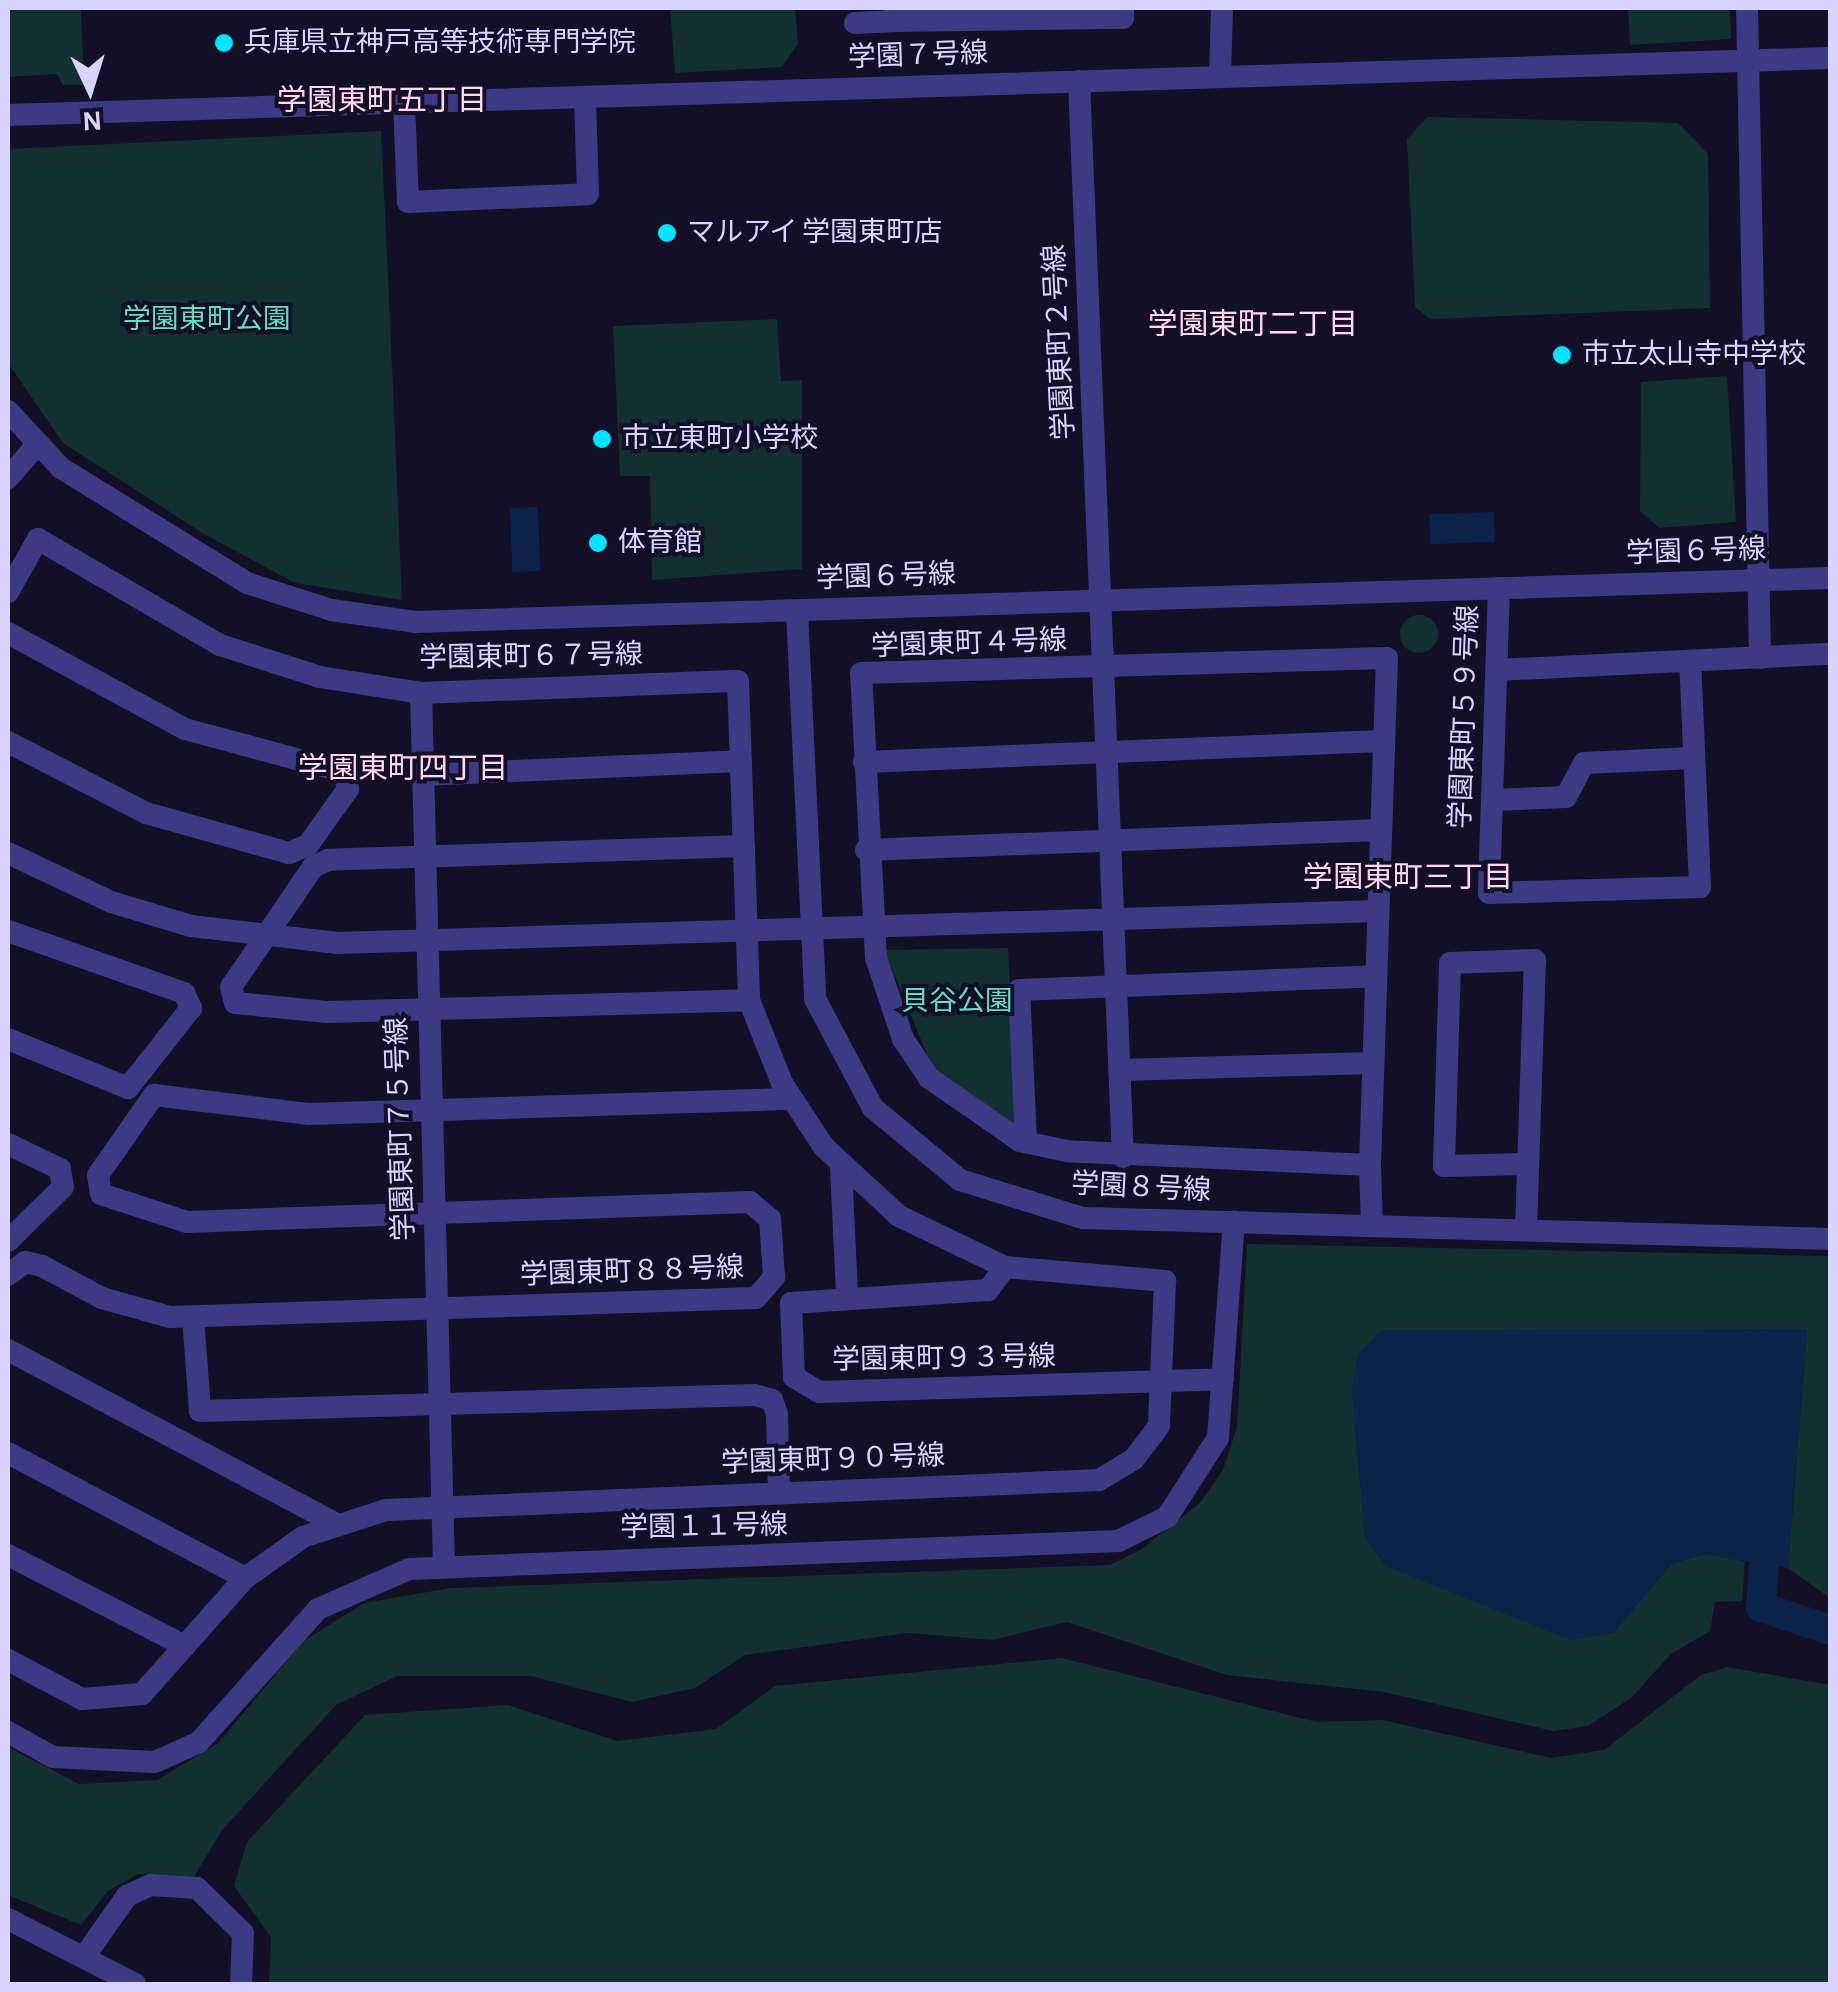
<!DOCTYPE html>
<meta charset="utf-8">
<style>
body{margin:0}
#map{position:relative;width:1838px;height:1992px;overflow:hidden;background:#130f26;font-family:"Alegreya Sans","Noto Sans JP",sans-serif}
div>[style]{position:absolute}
.green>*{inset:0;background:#12302f}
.round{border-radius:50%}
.water>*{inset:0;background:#0c2248;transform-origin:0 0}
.river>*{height:30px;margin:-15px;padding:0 15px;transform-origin:15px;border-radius:15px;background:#0c2248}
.minor>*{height:22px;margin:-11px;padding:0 11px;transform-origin:11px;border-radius:11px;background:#3d3a85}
.dots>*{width:28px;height:28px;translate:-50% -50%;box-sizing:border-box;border:5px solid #130f26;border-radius:50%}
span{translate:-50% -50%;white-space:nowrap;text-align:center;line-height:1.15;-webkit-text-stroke:8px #130f26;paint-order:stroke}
.poi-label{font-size:28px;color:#d9d4ff}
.left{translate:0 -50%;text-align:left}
.street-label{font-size:28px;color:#d9d4ff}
.park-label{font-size:28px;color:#5fe0c0}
.neighbourhood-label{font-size:30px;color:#ffd6f0}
.frame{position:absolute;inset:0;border:10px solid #d9d4ff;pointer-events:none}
.north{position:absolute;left:40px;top:40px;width:100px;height:100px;-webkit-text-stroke:8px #130f26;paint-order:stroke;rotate:176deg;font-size:28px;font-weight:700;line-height:40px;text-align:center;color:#d9d4ff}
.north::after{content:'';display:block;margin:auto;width:35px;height:45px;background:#d9d4ff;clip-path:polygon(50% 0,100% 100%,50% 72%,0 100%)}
</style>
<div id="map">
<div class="green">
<i style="clip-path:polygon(8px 8px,81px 8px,84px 85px,63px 85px,57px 74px,8px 77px)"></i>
<i style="clip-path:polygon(670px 8px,795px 8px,798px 44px,782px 67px,675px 73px)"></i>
<i style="clip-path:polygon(1628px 8px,1730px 8px,1731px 39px,1630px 45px)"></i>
<i style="clip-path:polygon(1427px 117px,1678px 123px,1708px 154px,1710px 308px,1430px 319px,1415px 307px,1407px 139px)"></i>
<i style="clip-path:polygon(381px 131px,389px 297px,402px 600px,295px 583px,204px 534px,63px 443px,8px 363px,8px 149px)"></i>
<i style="clip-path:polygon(777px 319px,781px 381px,802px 380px,802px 569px,652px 580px,650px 476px,620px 476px,613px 326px)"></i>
<i style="clip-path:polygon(1727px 376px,1736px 522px,1659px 528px,1640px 511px,1641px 382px)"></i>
<i class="round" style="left:1400px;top:615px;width:38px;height:38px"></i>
<i style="clip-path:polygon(1008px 948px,1017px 1126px,933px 1069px,884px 950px)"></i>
<i style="clip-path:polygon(1247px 1244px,1830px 1256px,1830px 1598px,1788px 1568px,1807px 1329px,1352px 1389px,1365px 1537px,1386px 1566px,1613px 1633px,1671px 1564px,1704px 1554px,1745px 1561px,1742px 1601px,1715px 1602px,1710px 1631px,1671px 1654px,1631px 1698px,1588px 1726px,1553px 1731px,1384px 1692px,1227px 1675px,1067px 1622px,992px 1640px,908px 1633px,745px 1655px,695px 1688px,632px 1702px,531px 1676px,397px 1676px,336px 1705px,222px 1830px,194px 1877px,138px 1874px,108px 1891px,81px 1925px,8px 1895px,8px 1747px,79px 1784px,157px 1780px,218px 1743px,304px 1641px,364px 1603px,451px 1588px,1110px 1565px,1140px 1550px,1200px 1503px,1223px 1470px,1237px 1427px)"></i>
<i style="clip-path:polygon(1062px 1658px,1317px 1722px,1383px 1720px,1551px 1758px,1604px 1750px,1701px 1675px,1727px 1667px,1830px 1685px,1830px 1984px,269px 1984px,271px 1937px,234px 1886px,247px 1842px,365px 1715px,508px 1705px,617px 1741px,716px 1729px,775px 1686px)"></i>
</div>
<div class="water">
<i style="left:538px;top:507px;width:64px;height:28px;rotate:88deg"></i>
<i style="left:1494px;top:512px;width:30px;height:65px;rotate:88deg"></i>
<i style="clip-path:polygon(1807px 1329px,1788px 1568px,1704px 1554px,1671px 1564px,1613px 1633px,1571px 1640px,1386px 1566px,1365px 1537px,1352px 1389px,1357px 1355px,1381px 1330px)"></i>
</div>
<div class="river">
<i style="left:1764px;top:1564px;width:43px;rotate:94deg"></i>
<i style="left:1761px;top:1607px;width:73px;rotate:18.4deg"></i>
</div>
<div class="minor">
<i style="left:895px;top:8px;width:13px;rotate:86deg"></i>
<i style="left:896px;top:21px;width:227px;rotate:-0.8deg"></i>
<i style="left:1123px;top:18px;width:10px;rotate:-90deg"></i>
<i style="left:1747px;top:8px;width:650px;rotate:88.85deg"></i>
<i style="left:855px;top:23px;width:41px;rotate:-2.8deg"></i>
<i style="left:1220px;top:76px;width:68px;rotate:-88.3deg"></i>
<i style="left:1079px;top:81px;width:1077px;rotate:87.66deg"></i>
<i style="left:404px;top:103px;width:99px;rotate:87.7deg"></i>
<i style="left:408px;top:202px;width:180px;rotate:-2.5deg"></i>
<i style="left:588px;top:194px;width:96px;rotate:-91.8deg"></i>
<i style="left:8px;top:115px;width:1823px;rotate:-1.79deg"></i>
<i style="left:8px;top:411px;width:78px;rotate:47.1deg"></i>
<i style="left:61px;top:468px;width:219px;rotate:31.7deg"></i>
<i style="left:247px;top:583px;width:88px;rotate:17.8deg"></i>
<i style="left:331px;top:610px;width:85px;rotate:8.1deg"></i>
<i style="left:415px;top:622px;width:1416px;rotate:-1.78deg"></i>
<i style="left:8px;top:478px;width:41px;rotate:-48.9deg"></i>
<i style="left:1499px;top:588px;width:305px;rotate:91.9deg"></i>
<i style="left:1489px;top:893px;width:211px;rotate:-1.6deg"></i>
<i style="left:1700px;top:887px;width:225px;rotate:-92.5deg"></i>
<i style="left:8px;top:592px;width:61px;rotate:-60.5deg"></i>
<i style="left:38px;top:539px;width:211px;rotate:30.2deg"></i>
<i style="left:220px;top:645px;width:105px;rotate:17.7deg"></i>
<i style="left:320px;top:677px;width:102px;rotate:9deg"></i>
<i style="left:421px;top:693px;width:317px;rotate:-2.2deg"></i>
<i style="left:738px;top:681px;width:319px;rotate:88deg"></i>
<i style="left:749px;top:1000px;width:89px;rotate:68.3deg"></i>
<i style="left:782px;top:1083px;width:77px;rotate:56.7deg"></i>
<i style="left:824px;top:1147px;width:102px;rotate:42.6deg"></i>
<i style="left:899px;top:1216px;width:118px;rotate:25.7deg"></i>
<i style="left:1005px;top:1267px;width:161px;rotate:5deg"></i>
<i style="left:1165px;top:1281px;width:145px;rotate:92.4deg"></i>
<i style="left:1159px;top:1426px;width:41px;rotate:127.1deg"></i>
<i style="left:1134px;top:1459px;width:41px;rotate:149deg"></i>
<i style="left:1099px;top:1480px;width:714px;rotate:177.59deg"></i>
<i style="left:386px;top:1510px;width:87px;rotate:162deg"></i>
<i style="left:303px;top:1537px;width:71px;rotate:144.7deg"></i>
<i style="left:245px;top:1578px;width:155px;rotate:131.6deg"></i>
<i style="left:142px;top:1694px;width:60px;rotate:175.2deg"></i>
<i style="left:82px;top:1699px;width:84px;rotate:-152.2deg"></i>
<i style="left:797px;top:611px;width:388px;rotate:87.3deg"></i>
<i style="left:815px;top:999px;width:123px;rotate:62deg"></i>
<i style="left:873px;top:1108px;width:113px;rotate:39.6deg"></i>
<i style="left:960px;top:1180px;width:129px;rotate:17.2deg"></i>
<i style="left:1083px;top:1218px;width:747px;rotate:1.61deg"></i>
<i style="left:8px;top:633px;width:201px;rotate:28.5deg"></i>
<i style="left:185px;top:729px;width:165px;rotate:15.1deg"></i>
<i style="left:344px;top:772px;width:17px;rotate:77deg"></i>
<i style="left:348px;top:789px;width:69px;rotate:125.5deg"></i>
<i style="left:308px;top:845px;width:21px;rotate:157deg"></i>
<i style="left:289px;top:853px;width:148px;rotate:-164.4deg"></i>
<i style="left:146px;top:813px;width:155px;rotate:-152.8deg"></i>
<i style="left:1387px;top:658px;width:507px;rotate:91.92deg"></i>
<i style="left:1370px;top:1165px;width:303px;rotate:-177.4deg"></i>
<i style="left:1067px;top:1151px;width:48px;rotate:-168deg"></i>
<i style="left:1020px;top:1141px;width:111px;rotate:-145.3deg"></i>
<i style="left:929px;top:1078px;width:47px;rotate:-123.7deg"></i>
<i style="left:903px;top:1039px;width:85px;rotate:-108.4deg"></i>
<i style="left:876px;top:958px;width:285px;rotate:-93deg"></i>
<i style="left:861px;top:673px;width:526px;rotate:-1.63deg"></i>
<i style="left:1497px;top:670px;width:333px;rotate:-2.8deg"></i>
<i style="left:421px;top:693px;width:870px;rotate:88.49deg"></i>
<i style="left:864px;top:762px;width:519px;rotate:-2.32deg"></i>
<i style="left:423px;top:775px;width:318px;rotate:-2.5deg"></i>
<i style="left:1492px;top:800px;width:74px;rotate:-2.3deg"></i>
<i style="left:1566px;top:797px;width:38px;rotate:-62deg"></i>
<i style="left:1584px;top:763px;width:110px;rotate:-2.6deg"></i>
<i style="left:744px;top:846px;width:416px;rotate:178.1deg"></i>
<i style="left:328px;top:860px;width:17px;rotate:155deg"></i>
<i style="left:313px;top:867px;width:145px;rotate:124.3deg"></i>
<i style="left:231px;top:987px;width:16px;rotate:76deg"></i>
<i style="left:235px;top:1003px;width:92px;rotate:5.6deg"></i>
<i style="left:327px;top:1012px;width:422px;rotate:-1.6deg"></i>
<i style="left:866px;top:850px;width:515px;rotate:-2.22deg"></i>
<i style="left:8px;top:853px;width:114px;rotate:25.4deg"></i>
<i style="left:111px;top:902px;width:84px;rotate:16.7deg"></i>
<i style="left:191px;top:926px;width:148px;rotate:6.6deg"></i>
<i style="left:338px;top:943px;width:1040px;rotate:-1.76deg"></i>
<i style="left:8px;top:931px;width:187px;rotate:19.4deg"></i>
<i style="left:184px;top:993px;width:17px;rotate:65deg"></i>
<i style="left:191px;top:1008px;width:102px;rotate:128.2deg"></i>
<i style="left:128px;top:1088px;width:130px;rotate:-157.8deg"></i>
<i style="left:1119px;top:1070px;width:254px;rotate:-1.6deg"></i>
<i style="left:1026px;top:1142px;width:152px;rotate:-92.6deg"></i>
<i style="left:1019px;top:990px;width:357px;rotate:-2.2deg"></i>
<i style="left:8px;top:1144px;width:58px;rotate:25.7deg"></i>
<i style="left:60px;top:1169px;width:18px;rotate:81deg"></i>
<i style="left:63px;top:1187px;width:77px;rotate:135.5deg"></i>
<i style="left:1370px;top:1165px;width:61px;rotate:88.1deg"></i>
<i style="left:841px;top:1167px;width:129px;rotate:87.3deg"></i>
<i style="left:1526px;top:1230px;width:270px;rotate:-88.1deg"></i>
<i style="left:1535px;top:960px;width:85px;rotate:178deg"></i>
<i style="left:1450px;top:963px;width:203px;rotate:91.7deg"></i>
<i style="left:1444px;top:1166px;width:84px;rotate:-1.4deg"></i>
<i style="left:1005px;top:1267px;width:29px;rotate:126deg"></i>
<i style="left:988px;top:1290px;width:197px;rotate:176.2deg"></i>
<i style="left:791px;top:1303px;width:74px;rotate:87.7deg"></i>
<i style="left:794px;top:1377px;width:29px;rotate:31deg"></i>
<i style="left:819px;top:1392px;width:404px;rotate:-1.8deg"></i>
<i style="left:8px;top:1275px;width:21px;rotate:-37deg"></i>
<i style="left:25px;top:1262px;width:17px;rotate:13deg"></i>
<i style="left:42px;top:1266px;width:68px;rotate:28.1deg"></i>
<i style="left:102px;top:1298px;width:71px;rotate:15.6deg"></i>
<i style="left:170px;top:1317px;width:586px;rotate:-1.86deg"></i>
<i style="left:756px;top:1298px;width:28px;rotate:-49deg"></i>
<i style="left:774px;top:1277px;width:58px;rotate:-93.9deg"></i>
<i style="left:770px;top:1219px;width:26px;rotate:-140deg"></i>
<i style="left:750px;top:1202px;width:563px;rotate:177.97deg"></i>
<i style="left:187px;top:1222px;width:90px;rotate:-162deg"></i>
<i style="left:101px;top:1194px;width:19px;rotate:-99deg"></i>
<i style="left:98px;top:1175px;width:98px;rotate:-55deg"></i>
<i style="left:154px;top:1095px;width:155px;rotate:7deg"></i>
<i style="left:308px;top:1114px;width:483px;rotate:-1.8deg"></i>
<i style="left:193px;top:1317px;width:94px;rotate:85.7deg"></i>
<i style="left:200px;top:1411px;width:555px;rotate:-1.65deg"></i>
<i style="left:755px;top:1395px;width:18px;rotate:16deg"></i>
<i style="left:772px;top:1400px;width:15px;rotate:70deg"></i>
<i style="left:777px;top:1414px;width:78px;rotate:88.5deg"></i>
<i style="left:8px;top:1350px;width:370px;rotate:27.9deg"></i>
<i style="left:8px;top:1453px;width:268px;rotate:27.8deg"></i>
<i style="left:8px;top:1555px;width:199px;rotate:27.2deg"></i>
<i style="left:8px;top:1732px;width:51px;rotate:29.1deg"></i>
<i style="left:53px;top:1757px;width:102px;rotate:2.8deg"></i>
<i style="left:155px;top:1762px;width:48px;rotate:-24.4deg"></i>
<i style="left:199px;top:1742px;width:178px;rotate:-48.2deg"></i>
<i style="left:318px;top:1609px;width:99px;rotate:-23.7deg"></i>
<i style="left:409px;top:1569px;width:710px;rotate:-2.26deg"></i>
<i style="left:1118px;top:1541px;width:55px;rotate:-26.1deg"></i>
<i style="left:1167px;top:1517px;width:94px;rotate:-57.2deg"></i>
<i style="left:1218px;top:1438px;width:217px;rotate:-85.8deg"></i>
<i style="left:8px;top:1919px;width:143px;rotate:27.1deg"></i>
<i style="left:84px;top:1957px;width:75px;rotate:-54.8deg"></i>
<i style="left:127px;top:1896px;width:26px;rotate:-25deg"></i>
<i style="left:151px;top:1885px;width:46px;rotate:3.7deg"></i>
<i style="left:197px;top:1888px;width:64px;rotate:44.4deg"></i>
<i style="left:243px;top:1933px;width:51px;rotate:92.2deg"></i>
</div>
<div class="dots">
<i style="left:224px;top:43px;background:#00e5ff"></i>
<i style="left:667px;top:233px;background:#00e5ff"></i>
<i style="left:1562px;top:355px;background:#00e5ff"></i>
<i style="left:602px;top:439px;background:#00e5ff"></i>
<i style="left:598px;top:543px;background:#00e5ff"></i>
</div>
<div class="poi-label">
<span class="left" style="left:244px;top:43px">兵庫県立神戸高等技術専門学院</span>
<span class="left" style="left:687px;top:233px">マルアイ 学園東町店</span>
<span class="left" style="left:1582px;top:355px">市立太山寺中学校</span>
<span class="left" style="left:622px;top:439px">市立東町小学校</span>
<span class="left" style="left:618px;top:543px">体育館</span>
</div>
<div class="street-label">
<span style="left:918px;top:56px;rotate:-2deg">学園７号線</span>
<span style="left:1060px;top:342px;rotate:-93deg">学園東町２号線</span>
<span style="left:1696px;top:552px;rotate:-2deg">学園６号線</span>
<span style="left:886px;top:577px;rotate:-2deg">学園６号線</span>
<span style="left:969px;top:644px;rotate:-2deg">学園東町４号線</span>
<span style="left:531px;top:657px;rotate:-1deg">学園東町６７号線</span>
<span style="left:1465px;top:717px;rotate:-88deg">学園東町５９号線</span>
<span style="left:401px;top:1129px;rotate:-92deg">学園東町７５号線</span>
<span style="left:1141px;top:1188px;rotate:3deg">学園８号線</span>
<span style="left:632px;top:1272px;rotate:-2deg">学園東町８８号線</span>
<span style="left:944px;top:1359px;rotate:-1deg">学園東町９３号線</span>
<span style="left:833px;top:1460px;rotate:-2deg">学園東町９０号線</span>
<span style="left:704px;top:1527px;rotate:-1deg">学園１１号線</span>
</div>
<div class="park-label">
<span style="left:207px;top:320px">学園東町公園</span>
<span style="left:957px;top:1002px">貝谷公園</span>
</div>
<div class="neighbourhood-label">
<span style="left:382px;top:101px">学園東町五丁目</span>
<span style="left:1253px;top:325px">学園東町二丁目</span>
<span style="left:403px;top:769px">学園東町四丁目</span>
<span style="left:1408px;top:878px">学園東町三丁目</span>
</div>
<div class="frame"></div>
<div class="north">N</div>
</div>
